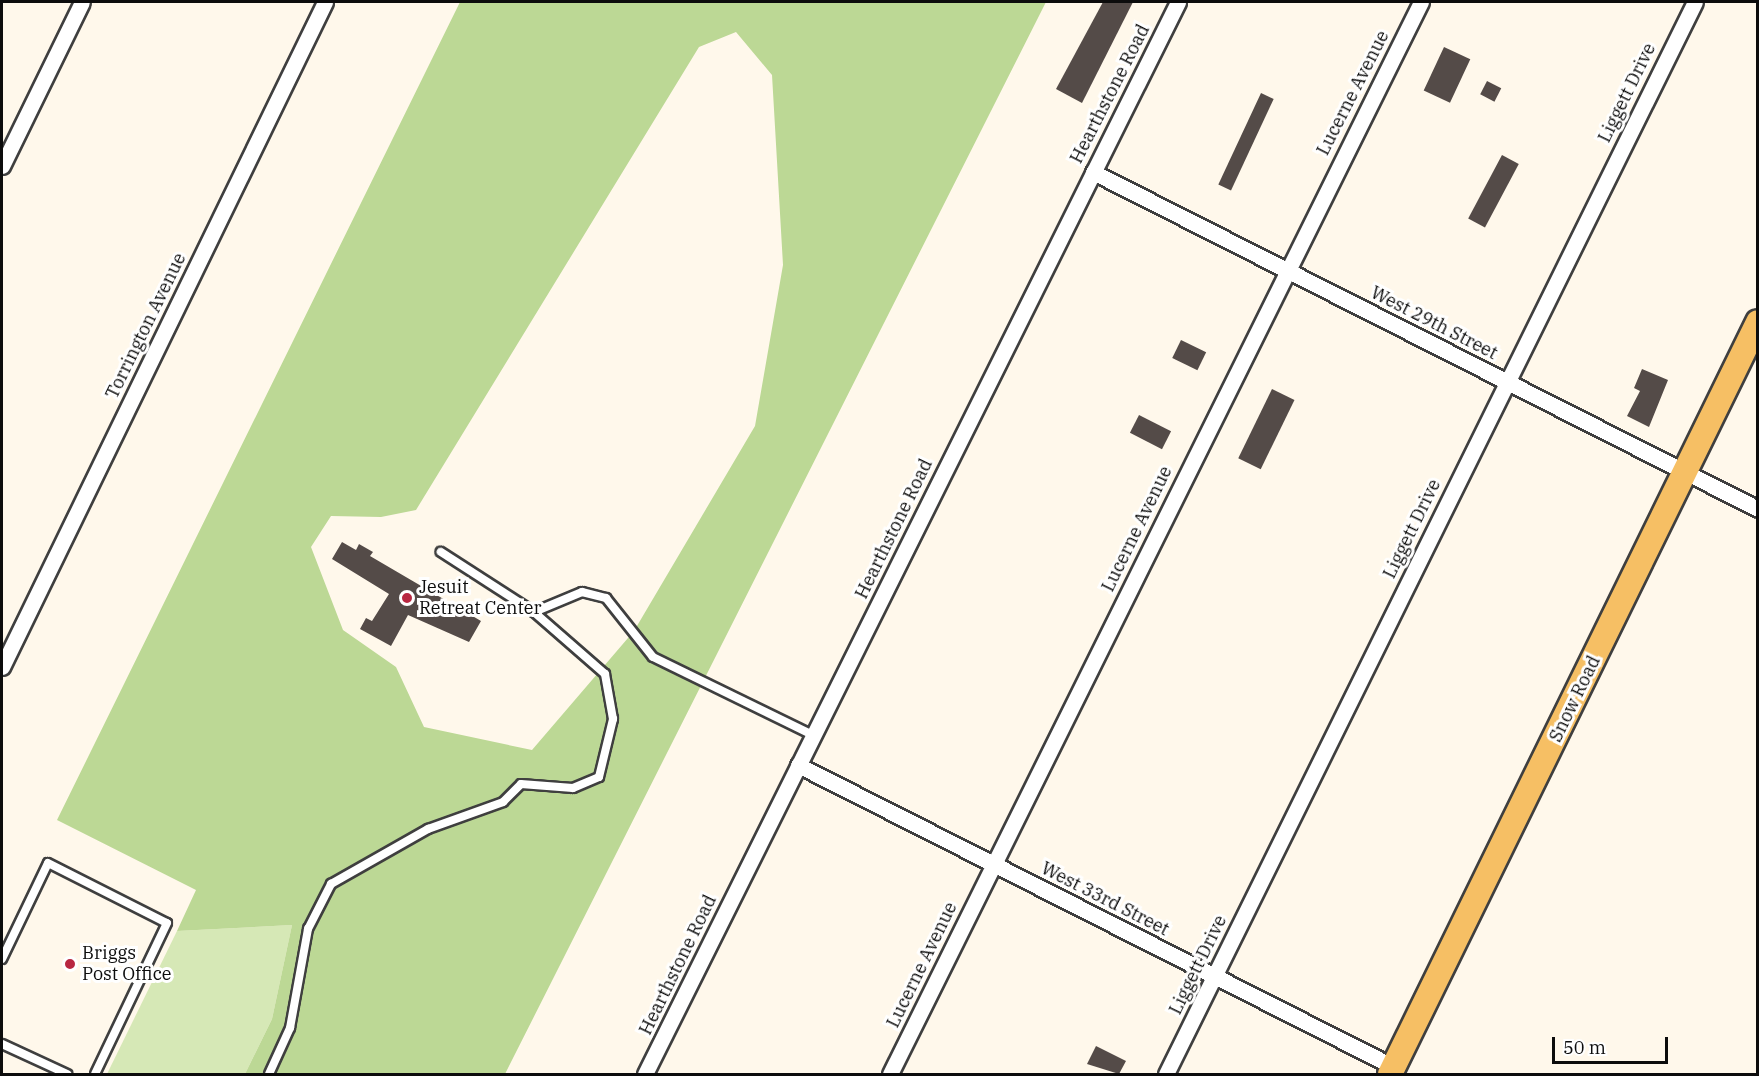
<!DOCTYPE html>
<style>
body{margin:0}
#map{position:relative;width:1759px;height:1076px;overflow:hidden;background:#fff8eb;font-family:"IBM Plex Serif",serif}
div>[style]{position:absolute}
.green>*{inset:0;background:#d6e8b6}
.forest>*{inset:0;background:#bcd895}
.building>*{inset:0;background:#544b48;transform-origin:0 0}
.roads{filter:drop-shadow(2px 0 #3f3f3f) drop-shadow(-2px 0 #3f3f3f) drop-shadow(0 2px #3f3f3f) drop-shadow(0 -2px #3f3f3f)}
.service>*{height:8px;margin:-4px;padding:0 4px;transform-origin:4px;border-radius:4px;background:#fff}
.minor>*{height:15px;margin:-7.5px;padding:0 7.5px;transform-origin:7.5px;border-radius:7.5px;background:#fff}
.primary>*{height:24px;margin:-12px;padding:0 12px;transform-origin:12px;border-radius:12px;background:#f6bf64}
.dots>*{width:16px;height:16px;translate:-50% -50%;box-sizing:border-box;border:3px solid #fff;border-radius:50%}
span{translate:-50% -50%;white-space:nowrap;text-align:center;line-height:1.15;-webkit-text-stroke:6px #fff;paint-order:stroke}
.street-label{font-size:18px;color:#0c0c0c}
.poi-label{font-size:18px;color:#0c0c0c}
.left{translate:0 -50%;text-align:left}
.frame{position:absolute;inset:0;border:3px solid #0c0c0c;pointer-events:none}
.scale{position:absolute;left:1552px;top:1037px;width:116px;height:27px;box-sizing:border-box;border:3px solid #0c0c0c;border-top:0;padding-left:8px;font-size:18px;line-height:21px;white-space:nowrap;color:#0c0c0c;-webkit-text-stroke:4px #fff;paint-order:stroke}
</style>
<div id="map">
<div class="green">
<i style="clip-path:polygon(292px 925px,272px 1019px,245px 1074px,107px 1074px,177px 931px)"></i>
</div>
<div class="forest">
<i style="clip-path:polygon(evenodd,460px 2px,1046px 2px,505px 1074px,245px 1074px,272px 1019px,292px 925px,177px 931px,196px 890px,57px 820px,460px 2px,736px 32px,772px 75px,783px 265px,755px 426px,634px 631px,532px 750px,424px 727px,396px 667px,343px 630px,311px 547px,331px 516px,381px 517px,416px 510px,699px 47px,736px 32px)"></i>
</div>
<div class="building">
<i style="clip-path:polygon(1103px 2px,1133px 2px,1082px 103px,1056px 89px)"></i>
<i style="left:1444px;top:47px;width:29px;height:48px;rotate:25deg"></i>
<i style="left:1487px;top:81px;width:16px;height:15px;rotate:27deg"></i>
<i style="left:1261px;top:93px;width:14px;height:101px;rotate:25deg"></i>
<i style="left:1502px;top:155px;width:19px;height:72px;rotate:28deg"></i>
<i style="left:1181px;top:340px;width:28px;height:20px;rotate:26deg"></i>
<i style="clip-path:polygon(1642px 369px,1668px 380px,1649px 427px,1627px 416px,1640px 391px,1634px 388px)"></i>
<i style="left:1272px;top:389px;width:25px;height:77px;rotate:26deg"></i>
<i style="left:1139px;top:415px;width:36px;height:20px;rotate:27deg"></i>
<i style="clip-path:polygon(342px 542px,356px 550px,359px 544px,373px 552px,370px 556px,481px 621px,469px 642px,408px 615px,391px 646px,360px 629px,366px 618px,372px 621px,389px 594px,332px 559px)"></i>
<i style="clip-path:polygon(1096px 1046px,1126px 1061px,1119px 1074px,1087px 1064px)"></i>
</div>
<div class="roads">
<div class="service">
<i style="left:534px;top:612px;width:52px;rotate:-22.6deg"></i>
<i style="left:582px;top:592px;width:25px;rotate:14deg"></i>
<i style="left:606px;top:598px;width:75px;rotate:51.5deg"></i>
<i style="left:653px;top:657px;width:178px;rotate:26deg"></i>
<i style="left:2px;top:959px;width:106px;rotate:-64.4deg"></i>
<i style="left:48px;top:863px;width:133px;rotate:26.8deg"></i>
<i style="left:167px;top:923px;width:167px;rotate:115.5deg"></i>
<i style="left:2px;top:1044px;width:72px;rotate:24.8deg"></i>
<i style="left:269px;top:1074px;width:51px;rotate:-65.5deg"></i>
<i style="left:290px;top:1028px;width:101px;rotate:-79.7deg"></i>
<i style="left:308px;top:929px;width:51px;rotate:-62.9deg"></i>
<i style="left:331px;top:884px;width:112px;rotate:-29.6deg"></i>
<i style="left:428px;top:829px;width:80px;rotate:-19.8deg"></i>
<i style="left:503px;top:802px;width:25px;rotate:-45deg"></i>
<i style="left:521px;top:784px;width:52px;rotate:4.4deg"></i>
<i style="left:573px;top:788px;width:28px;rotate:-23deg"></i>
<i style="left:599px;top:777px;width:60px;rotate:-76.4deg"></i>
<i style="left:613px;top:719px;width:46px;rotate:-100.1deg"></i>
<i style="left:605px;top:674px;width:94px;rotate:-138.9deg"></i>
<i style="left:534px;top:612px;width:111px;rotate:-147.2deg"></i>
</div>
<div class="minor">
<i style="left:2px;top:166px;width:182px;rotate:-64deg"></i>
<i style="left:1093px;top:172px;width:746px;rotate:26.87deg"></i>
<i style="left:2px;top:667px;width:739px;rotate:-64.09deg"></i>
<i style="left:798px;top:765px;width:668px;rotate:26.87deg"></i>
<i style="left:645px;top:1074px;width:1197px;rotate:-63.56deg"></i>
<i style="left:890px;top:1074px;width:1196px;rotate:-63.65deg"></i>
<i style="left:1166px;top:1074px;width:1195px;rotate:-63.74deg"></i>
</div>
<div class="primary">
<i style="left:1390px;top:1074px;width:837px;rotate:-63.92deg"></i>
</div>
</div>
<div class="dots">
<i style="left:407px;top:598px;background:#b82741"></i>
<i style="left:70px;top:964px;background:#b82741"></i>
</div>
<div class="street-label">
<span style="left:1353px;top:93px;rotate:-63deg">Lucerne Avenue</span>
<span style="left:1627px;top:93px;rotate:-64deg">Liggett Drive</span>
<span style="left:1110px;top:94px;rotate:-63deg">Hearthstone Road</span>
<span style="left:1434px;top:323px;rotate:27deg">West 29th Street</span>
<span style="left:146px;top:326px;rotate:-64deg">Torrington Avenue</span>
<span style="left:894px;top:529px;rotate:-64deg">Hearthstone Road</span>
<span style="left:1137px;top:529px;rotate:-64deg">Lucerne Avenue</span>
<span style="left:1412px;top:529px;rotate:-64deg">Liggett Drive</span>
<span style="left:1575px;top:699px;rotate:-64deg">Snow Road</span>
<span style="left:1105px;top:899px;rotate:27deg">West 33rd Street</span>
<span style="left:678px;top:965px;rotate:-64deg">Hearthstone Road</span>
<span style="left:922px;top:965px;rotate:-64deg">Lucerne Avenue</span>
<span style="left:1198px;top:965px;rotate:-64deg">Liggett Drive</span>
</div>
<div class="poi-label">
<span class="left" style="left:419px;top:598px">Jesuit<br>Retreat Center</span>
<span class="left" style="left:82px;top:964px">Briggs<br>Post Office</span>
</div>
<div class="frame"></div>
<div class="scale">50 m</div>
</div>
